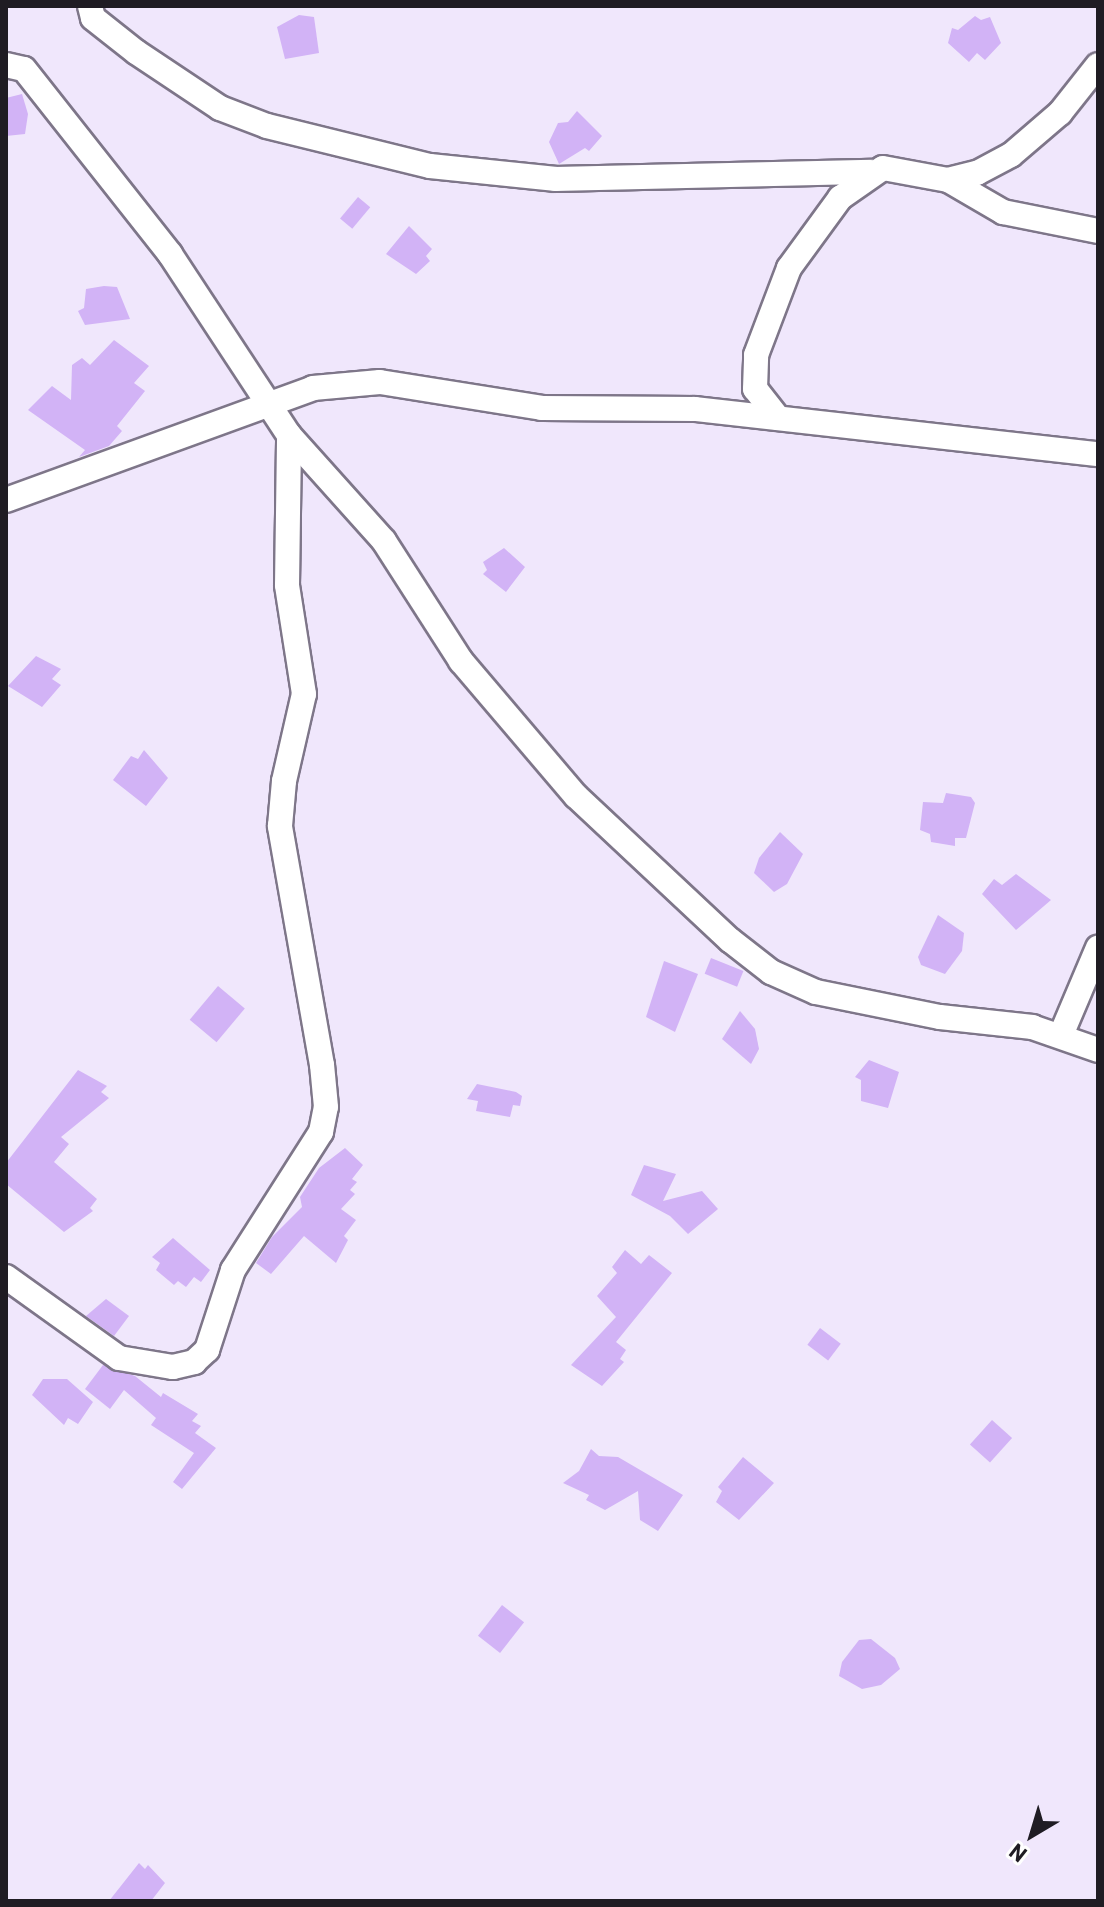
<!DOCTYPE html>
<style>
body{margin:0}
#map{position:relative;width:1104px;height:1907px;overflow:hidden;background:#f0e7fc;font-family:Barlow,sans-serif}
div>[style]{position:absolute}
.building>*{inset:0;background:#d2b3f6;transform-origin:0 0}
.roads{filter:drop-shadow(2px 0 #7e7689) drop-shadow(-2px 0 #7e7689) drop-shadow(0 2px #7e7689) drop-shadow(0 -2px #7e7689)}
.street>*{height:24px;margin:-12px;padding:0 12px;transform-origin:12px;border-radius:12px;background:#fff}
span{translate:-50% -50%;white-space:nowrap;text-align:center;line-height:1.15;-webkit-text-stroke:7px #fff;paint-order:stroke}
.frame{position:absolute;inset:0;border:8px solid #1f1c23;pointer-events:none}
.north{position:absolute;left:992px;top:1795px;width:80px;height:80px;-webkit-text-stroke:6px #fff;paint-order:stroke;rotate:218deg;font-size:22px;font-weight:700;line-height:32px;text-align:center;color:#1f1c23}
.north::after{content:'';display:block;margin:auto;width:28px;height:36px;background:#1f1c23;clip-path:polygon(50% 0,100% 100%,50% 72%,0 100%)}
</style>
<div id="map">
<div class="building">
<i style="clip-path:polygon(299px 15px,314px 17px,319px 53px,285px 59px,277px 27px)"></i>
<i style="clip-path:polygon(975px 16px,981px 20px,990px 17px,1001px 43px,985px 60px,977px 53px,969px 62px,948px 43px,952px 28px,958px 30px)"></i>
<i style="clip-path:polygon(22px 94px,28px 114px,25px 134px,6px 136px,6px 98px)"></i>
<i style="clip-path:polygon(577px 111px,602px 136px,589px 151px,585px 148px,559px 164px,549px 142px,558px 123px,568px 122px)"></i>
<i style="left:358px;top:197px;width:16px;height:28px;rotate:40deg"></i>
<i style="clip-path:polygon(409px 226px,432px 249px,426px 256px,430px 261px,416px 274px,386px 254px)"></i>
<i style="clip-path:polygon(104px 286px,117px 287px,130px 319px,85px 325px,78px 311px,84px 308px,86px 289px)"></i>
<i style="clip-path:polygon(114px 340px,149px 366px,134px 383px,145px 391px,117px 426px,122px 431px,109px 446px,79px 457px,85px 450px,28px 410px,52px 386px,71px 400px,72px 365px,82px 358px,90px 365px)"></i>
<i style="clip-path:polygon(504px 548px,525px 567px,506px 592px,483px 574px,487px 570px,483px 562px)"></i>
<i style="clip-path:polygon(36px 656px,61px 669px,52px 679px,61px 685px,42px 707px,8px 686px)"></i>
<i style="clip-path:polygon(144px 750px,168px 778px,146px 806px,113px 780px,131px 756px,138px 759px)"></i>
<i style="clip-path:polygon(946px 793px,971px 797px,975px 803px,966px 838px,955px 838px,955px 846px,931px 842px,930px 834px,920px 830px,923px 802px,943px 803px)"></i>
<i style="clip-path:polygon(780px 832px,803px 854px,787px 884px,774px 892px,754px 873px,759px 858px)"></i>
<i style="clip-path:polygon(1016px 874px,1051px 900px,1016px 930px,982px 894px,994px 879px,1002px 885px)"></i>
<i style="clip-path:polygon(938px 915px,964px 933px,962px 951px,945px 974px,921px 965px,918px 957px)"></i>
<i style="left:711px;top:958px;width:35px;height:17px;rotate:22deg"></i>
<i style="clip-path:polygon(664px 961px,698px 974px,675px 1032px,646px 1017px)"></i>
<i style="left:218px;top:986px;width:35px;height:44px;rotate:40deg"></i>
<i style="clip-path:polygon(740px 1011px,755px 1029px,759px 1049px,751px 1064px,722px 1039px)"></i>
<i style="clip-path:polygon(869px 1060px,899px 1072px,888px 1108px,861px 1101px,861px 1080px,855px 1077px)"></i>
<i style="clip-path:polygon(78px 1070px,107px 1086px,101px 1092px,109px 1098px,61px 1137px,69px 1144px,54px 1162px,97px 1199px,90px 1208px,93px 1211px,64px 1232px,6px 1184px,6px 1163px)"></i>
<i style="clip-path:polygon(477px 1084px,516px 1092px,522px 1096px,520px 1106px,513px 1105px,510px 1117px,476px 1111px,478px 1101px,467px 1099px)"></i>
<i style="clip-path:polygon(345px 1148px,363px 1165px,352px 1179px,357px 1182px,350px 1190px,355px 1194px,341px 1209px,356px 1220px,344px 1236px,348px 1240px,336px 1263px,304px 1236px,271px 1274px,256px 1263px,272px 1237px,302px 1207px,300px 1197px,319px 1168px)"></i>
<i style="clip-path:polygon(644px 1165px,676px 1174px,663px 1201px,702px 1191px,718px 1209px,688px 1234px,670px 1216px,631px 1195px)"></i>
<i style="clip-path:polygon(173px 1238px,210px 1270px,201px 1282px,194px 1277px,186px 1287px,178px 1281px,174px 1285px,156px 1270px,160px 1263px,152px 1257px)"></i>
<i style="clip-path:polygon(625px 1250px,641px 1264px,649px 1255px,672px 1273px,616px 1342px,626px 1350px,620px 1359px,624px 1362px,602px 1386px,571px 1365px,616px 1317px,597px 1296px,617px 1273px,612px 1267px)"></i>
<i style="clip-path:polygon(106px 1299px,129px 1316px,114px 1336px,86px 1316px)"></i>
<i style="left:820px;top:1328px;width:26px;height:21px;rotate:37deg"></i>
<i style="clip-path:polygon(103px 1365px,135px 1376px,161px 1397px,163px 1393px,198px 1414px,192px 1421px,201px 1426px,195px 1433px,216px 1448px,182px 1489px,173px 1482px,194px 1453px,151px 1425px,156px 1418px,124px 1390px,110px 1409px,85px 1389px)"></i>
<i style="clip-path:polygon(43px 1379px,67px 1379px,93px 1402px,78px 1424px,68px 1418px,64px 1425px,32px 1395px)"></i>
<i style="left:992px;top:1420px;width:27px;height:33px;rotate:42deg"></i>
<i style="clip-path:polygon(591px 1449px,599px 1456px,618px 1457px,683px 1495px,658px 1531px,640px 1520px,638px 1491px,605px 1510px,586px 1500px,589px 1495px,563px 1483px,579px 1471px)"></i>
<i style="clip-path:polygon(743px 1457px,774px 1483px,739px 1520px,716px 1502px,722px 1491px,718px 1487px)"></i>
<i style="left:502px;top:1605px;width:28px;height:39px;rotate:38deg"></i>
<i style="clip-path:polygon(871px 1639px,895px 1658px,900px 1669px,881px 1685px,862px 1689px,839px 1676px,842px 1662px,859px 1640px)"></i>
<i style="clip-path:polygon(139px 1863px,145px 1869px,148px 1865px,165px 1883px,151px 1901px,109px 1901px)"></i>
</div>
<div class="roads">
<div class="street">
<i style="left:90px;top:6px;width:12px;rotate:76deg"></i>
<i style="left:93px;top:18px;width:55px;rotate:38.3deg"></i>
<i style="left:136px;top:52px;width:101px;rotate:33.7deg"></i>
<i style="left:220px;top:108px;width:50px;rotate:21deg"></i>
<i style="left:267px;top:126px;width:168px;rotate:13.8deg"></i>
<i style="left:430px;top:166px;width:127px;rotate:5.9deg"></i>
<i style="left:556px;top:179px;width:315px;rotate:-1.3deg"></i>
<i style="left:6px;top:65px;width:18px;rotate:13deg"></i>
<i style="left:24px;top:69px;width:236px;rotate:51.7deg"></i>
<i style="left:170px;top:254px;width:217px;rotate:56.7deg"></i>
<i style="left:289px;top:435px;width:142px;rotate:48.1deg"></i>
<i style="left:384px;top:541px;width:143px;rotate:57.3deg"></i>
<i style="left:461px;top:661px;width:177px;rotate:49.6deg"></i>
<i style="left:576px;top:796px;width:211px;rotate:43.1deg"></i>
<i style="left:730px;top:940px;width:52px;rotate:38deg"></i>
<i style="left:771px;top:972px;width:49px;rotate:24deg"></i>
<i style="left:816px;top:992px;width:126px;rotate:11.4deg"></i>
<i style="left:940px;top:1017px;width:93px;rotate:6.2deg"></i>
<i style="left:1032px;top:1027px;width:70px;rotate:19.2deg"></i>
<i style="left:948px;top:180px;width:64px;rotate:30.2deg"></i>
<i style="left:1003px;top:212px;width:97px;rotate:11.3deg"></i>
<i style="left:778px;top:418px;width:37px;rotate:-128deg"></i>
<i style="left:755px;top:389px;width:34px;rotate:-88deg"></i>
<i style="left:756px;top:355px;width:93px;rotate:-69.2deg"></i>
<i style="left:789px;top:268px;width:87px;rotate:-53.9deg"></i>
<i style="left:840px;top:198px;width:52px;rotate:-34.9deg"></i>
<i style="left:883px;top:168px;width:66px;rotate:10.5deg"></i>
<i style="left:948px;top:180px;width:30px;rotate:-14deg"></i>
<i style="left:977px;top:173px;width:38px;rotate:-28deg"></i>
<i style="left:1011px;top:155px;width:65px;rotate:-40.6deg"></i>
<i style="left:1060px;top:113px;width:61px;rotate:-51.6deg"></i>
<i style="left:6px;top:500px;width:327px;rotate:-20deg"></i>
<i style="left:313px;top:388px;width:67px;rotate:-5.1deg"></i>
<i style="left:380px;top:382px;width:164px;rotate:9.1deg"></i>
<i style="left:542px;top:408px;width:153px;rotate:0.4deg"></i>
<i style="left:695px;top:409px;width:406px;rotate:6.4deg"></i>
<i style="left:1061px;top:1035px;width:95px;rotate:-67deg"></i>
<i style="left:6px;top:1277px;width:139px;rotate:35.6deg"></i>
<i style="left:119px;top:1358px;width:55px;rotate:9.5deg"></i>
<i style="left:173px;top:1367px;width:22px;rotate:-13deg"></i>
<i style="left:194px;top:1362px;width:18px;rotate:-43deg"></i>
<i style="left:207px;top:1350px;width:84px;rotate:-72deg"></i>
<i style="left:233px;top:1270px;width:164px;rotate:-57.5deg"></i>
<i style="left:321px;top:1132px;width:25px;rotate:-79deg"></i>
<i style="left:326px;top:1107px;width:42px;rotate:-95.4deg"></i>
<i style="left:322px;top:1065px;width:243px;rotate:-100deg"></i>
<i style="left:280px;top:826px;width:45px;rotate:-84.9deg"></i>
<i style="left:284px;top:781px;width:89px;rotate:-77.1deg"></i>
<i style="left:304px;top:694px;width:110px;rotate:-98.9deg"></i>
<i style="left:287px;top:585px;width:150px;rotate:-89.2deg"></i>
</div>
</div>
<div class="frame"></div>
<div class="north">N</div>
</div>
